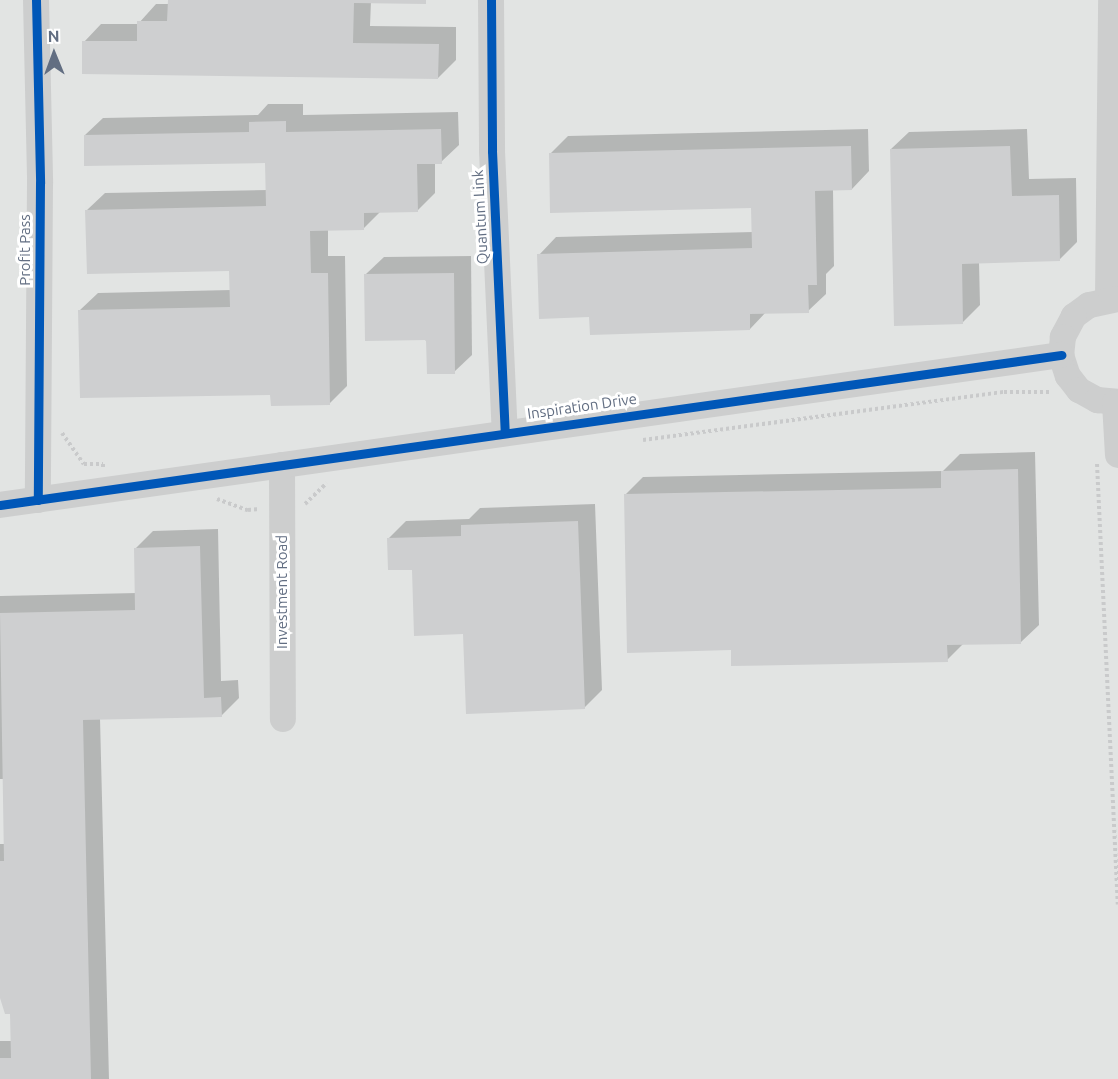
<!DOCTYPE html>
<style>
body{margin:0}
#map{position:relative;width:1118px;height:1079px;overflow:hidden;background:#f2f3f1;font-family:Ubuntu,sans-serif}
div>[style]{position:absolute}
.built>*{inset:0;background:#e2e4e3;transform-origin:0 0}
.shadow>*{inset:0;background:#0003}
.building>*{inset:0;background:#cecfd0}
.path>*{height:4px;margin-top:-2px;transform-origin:0;background:repeating-linear-gradient(90deg,#c9cacb 0 3px,transparent 0 6px)}
.minor>*{height:26px;margin:-13px;padding:0 13px;transform-origin:13px;border-radius:13px;background:#cdcece}
.cycleway>*{height:9px;margin:-4.5px;padding:0 4.5px;transform-origin:4.5px;border-radius:4.5px;background:#0057b8}
span{translate:-50% -50%;white-space:nowrap;text-align:center;line-height:1.15;-webkit-text-stroke:6px #fff;paint-order:stroke}
.street-label{font-size:15px;color:#626e82}
.north{position:absolute;left:24px;top:24px;width:60px;height:60px;-webkit-text-stroke:4px #fff;paint-order:stroke;rotate:359deg;font-size:16px;font-weight:700;line-height:24px;text-align:center;color:#626e82}
.north::after{content:'';display:block;margin:auto;width:21px;height:27px;background:#626e82;clip-path:polygon(50% 0,100% 100%,50% 72%,0 100%)}
</style>
<div id="map">
<div class="built">
<i style="left:0;top:0;width:1118px;height:1079px"></i>
</div>
<div class="shadow">
<i style="clip-path:polygon(169px 0,428px 0,371px 1px,370px 26px,456px 27px,456px 60px,438px 78px,84px 42px,101px 24px,138px 24px,156px 4px,169px 4px)"></i>
<i style="clip-path:polygon(268px 104px,303px 104px,303px 115px,458px 112px,459px 145px,441px 162px,435px 162px,435px 193px,417px 211px,381px 211px,364px 228px,328px 229px,328px 256px,345px 256px,347px 386px,330px 403px,272px 393px,80px 310px,98px 293px,231px 290px,231px 270px,87px 210px,105px 193px,267px 190px,267px 161px,85px 135px,103px 118px,258px 115px)"></i>
<i style="clip-path:polygon(868px 129px,869px 171px,852px 189px,833px 189px,834px 266px,826px 274px,826px 294px,808px 311px,766px 312px,750px 329px,539px 255px,556px 237px,753px 232px,752px 207px,550px 154px,568px 136px)"></i>
<i style="clip-path:polygon(1027px 129px,1029px 179px,1076px 178px,1077px 242px,1059px 260px,979px 262px,980px 305px,962px 323px,891px 149px,909px 132px)"></i>
<i style="clip-path:polygon(471px 256px,472px 355px,454px 372px,366px 274px,384px 257px)"></i>
<i style="clip-path:polygon(1035px 452px,1039px 625px,1021px 642px,964px 643px,947px 660px,732px 649px,625px 495px,643px 477px,943px 471px,960px 454px)"></i>
<i style="clip-path:polygon(595px 504px,602px 690px,584px 708px,464px 632px,388px 539px,406px 521px,469px 519px,480px 508px)"></i>
<i style="clip-path:polygon(218px 529px,221px 681px,238px 680px,239px 698px,221px 716px,100px 718px,109px 1079px,0 1079px,0 1041px,12px 1041px,12px 1012px,0 993px,0 844px,5px 844px,4px 779px,0 779px,0 596px,137px 593px,136px 548px,153px 531px)"></i>
</div>
<div class="building">
<i style="clip-path:polygon(168px 0,426px 0,426px 4px,354px 3px,353px 43px,439px 44px,438px 79px,82px 74px,82px 41px,137px 41px,137px 21px,167px 21px)"></i>
<i style="clip-path:polygon(286px 121px,286px 132px,441px 129px,442px 164px,417px 164px,418px 212px,364px 213px,364px 230px,310px 231px,311px 273px,328px 273px,330px 405px,271px 406px,270px 395px,80px 398px,78px 310px,230px 307px,229px 271px,87px 274px,85px 210px,266px 206px,265px 163px,84px 166px,84px 135px,249px 132px,249px 122px)"></i>
<i style="clip-path:polygon(851px 146px,852px 190px,815px 191px,817px 285px,808px 285px,809px 313px,750px 314px,750px 330px,590px 335px,589px 317px,539px 319px,537px 254px,752px 248px,751px 208px,550px 213px,549px 153px)"></i>
<i style="clip-path:polygon(1010px 146px,1012px 196px,1059px 195px,1060px 261px,962px 264px,963px 324px,894px 326px,890px 149px)"></i>
<i style="clip-path:polygon(454px 273px,455px 374px,427px 374px,426px 340px,365px 341px,364px 274px)"></i>
<i style="clip-path:polygon(1018px 469px,1021px 644px,947px 645px,948px 662px,731px 666px,731px 650px,627px 653px,624px 494px,941px 488px,941px 471px)"></i>
<i style="clip-path:polygon(578px 521px,585px 709px,466px 714px,463px 634px,414px 636px,412px 570px,388px 570px,387px 538px,461px 536px,461px 525px)"></i>
<i style="clip-path:polygon(200px 546px,204px 698px,221px 697px,222px 717px,83px 720px,91px 1079px,0 1079px,0 1058px,11px 1058px,10px 1014px,5px 1014px,0 998px,0 861px,4px 861px,0 613px,135px 610px,134px 548px)"></i>
</div>
<div class="path">
<i style="left:62px;top:433px;width:38px;rotate:55deg"></i>
<i style="left:84px;top:464px;width:19px"></i>
<i style="left:103px;top:464px;width:6px;rotate:90deg"></i>
<i style="left:643px;top:440px;width:364px;rotate:-7.6deg"></i>
<i style="left:1004px;top:392px;width:46px"></i>
<i style="left:1097px;top:464px;width:441px;rotate:87.3deg"></i>
<i style="left:217px;top:499px;width:33px;rotate:20deg"></i>
<i style="left:248px;top:510px;width:11px;rotate:-5deg"></i>
<i style="left:305px;top:504px;width:30px;rotate:-44deg"></i>
</div>
<div class="minor">
<i style="left:36px;top:0;width:183px;rotate:88.7deg"></i>
<i style="left:40px;top:183px;width:317px;rotate:90.4deg"></i>
<i style="left:491px;top:0;width:151px;rotate:89.6deg"></i>
<i style="left:492px;top:151px;width:281px;rotate:87.4deg"></i>
<i style="left:1108px;top:299px;width:299px;rotate:-89.4deg"></i>
<i style="left:1118px;top:299px;width:30px;rotate:168deg"></i>
<i style="left:1089px;top:305px;width:19px;rotate:144deg"></i>
<i style="left:1074px;top:316px;width:24px;rotate:118deg"></i>
<i style="left:1063px;top:337px;width:18px;rotate:96deg"></i>
<i style="left:1061px;top:355px;width:22px;rotate:72deg"></i>
<i style="left:1068px;top:376px;width:18px;rotate:52deg"></i>
<i style="left:1079px;top:390px;width:21px;rotate:29deg"></i>
<i style="left:1097px;top:400px;width:21px;rotate:5deg"></i>
<i style="left:1115px;top:403px;width:52px;rotate:86.7deg"></i>
<i style="left:282px;top:465px;width:254px;rotate:89.8deg"></i>
<i style="left:0;top:505px;width:1072px;rotate:-8.05deg"></i>
</div>
<div class="cycleway">
<i style="left:36px;top:0;width:183px;rotate:88.7deg"></i>
<i style="left:40px;top:183px;width:317px;rotate:90.4deg"></i>
<i style="left:491px;top:0;width:151px;rotate:89.6deg"></i>
<i style="left:492px;top:151px;width:281px;rotate:87.4deg"></i>
<i style="left:0;top:505px;width:1072px;rotate:-8.05deg"></i>
</div>
<div class="street-label">
<span style="left:480px;top:217px;rotate:-93deg">Quantum Link</span>
<span style="left:25px;top:250px;rotate:-90deg">Profit Pass</span>
<span style="left:582px;top:406px;rotate:-8deg">Inspiration Drive</span>
<span style="left:282px;top:592px;rotate:-90deg">Investment Road</span>
</div>
<div class="north">N</div>
</div>
